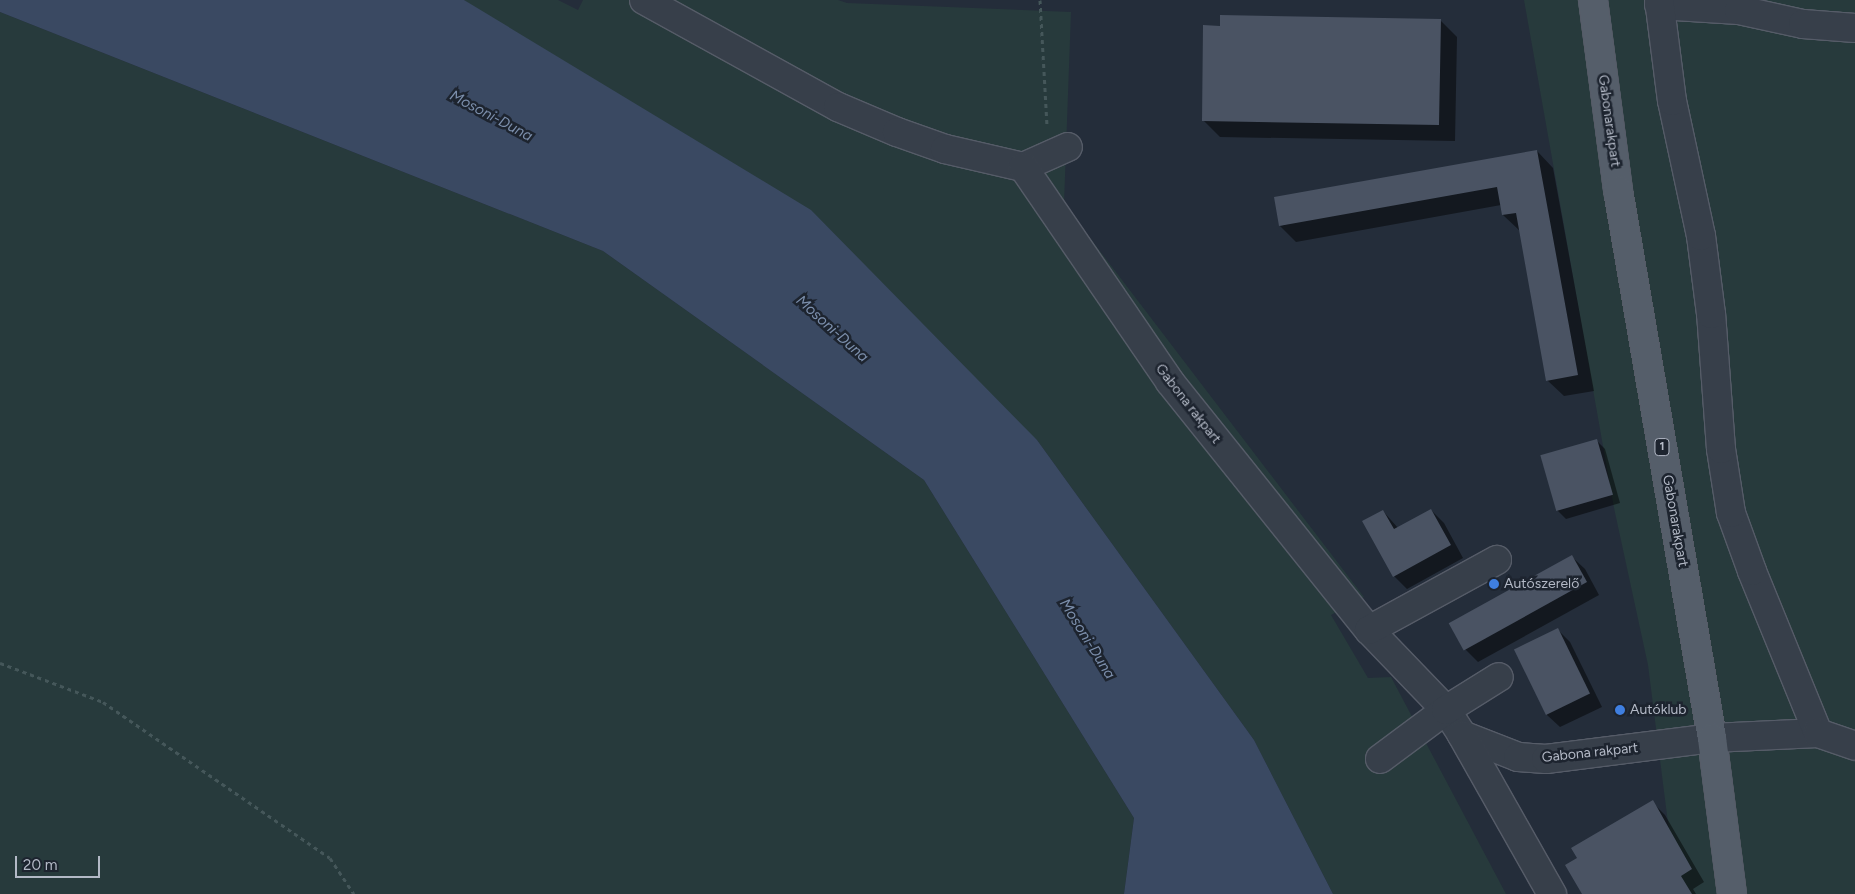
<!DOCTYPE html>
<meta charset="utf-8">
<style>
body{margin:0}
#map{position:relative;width:1855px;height:894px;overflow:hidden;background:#242d3a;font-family:Figtree,sans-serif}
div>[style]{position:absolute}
.green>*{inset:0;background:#273a3c}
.water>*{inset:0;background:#3a4962}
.shadow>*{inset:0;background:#0007}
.building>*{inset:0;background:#4a5363;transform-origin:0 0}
.path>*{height:3px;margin-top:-1.5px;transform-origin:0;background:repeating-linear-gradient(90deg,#45575a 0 4px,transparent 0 8px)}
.roads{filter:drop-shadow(1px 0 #565c68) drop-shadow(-1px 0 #565c68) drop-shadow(0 1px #565c68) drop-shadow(0 -1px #565c68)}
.minor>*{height:28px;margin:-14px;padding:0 14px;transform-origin:14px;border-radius:14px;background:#373f4a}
.major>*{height:28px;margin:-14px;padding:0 14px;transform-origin:14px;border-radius:14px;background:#555e6a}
.dots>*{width:14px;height:14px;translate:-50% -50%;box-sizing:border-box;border:2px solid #1d242f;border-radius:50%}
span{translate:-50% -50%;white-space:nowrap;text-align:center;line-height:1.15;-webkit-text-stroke:5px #1d242f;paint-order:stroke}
.shield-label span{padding:1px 4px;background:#1d242f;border:1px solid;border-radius:4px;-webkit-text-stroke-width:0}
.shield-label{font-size:12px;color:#b3b9c6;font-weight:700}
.street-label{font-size:14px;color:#b3b9c6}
.poi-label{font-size:14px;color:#b3b9c6}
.left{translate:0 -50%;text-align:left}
.water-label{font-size:15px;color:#7c8fac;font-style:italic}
.scale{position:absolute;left:15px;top:856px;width:85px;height:22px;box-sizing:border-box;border:2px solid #b3b9c6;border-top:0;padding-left:6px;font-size:15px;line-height:18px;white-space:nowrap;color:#b3b9c6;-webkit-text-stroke:4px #1d242f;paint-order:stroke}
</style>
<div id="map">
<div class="green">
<i style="clip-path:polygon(464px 0,558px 0,578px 10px,583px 0,838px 0,847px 3px,1071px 12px,1064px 204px,1364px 597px,1331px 615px,1368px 678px,1391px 677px,1506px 894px,1333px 894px,1254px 740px,1037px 440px)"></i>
<i style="clip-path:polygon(1524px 0,1855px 0,1855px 894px,1677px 894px,1648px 665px,1614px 508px)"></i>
<i style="clip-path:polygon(0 12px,603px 251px,924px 480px,1134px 818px,1124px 894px,0 894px)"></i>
</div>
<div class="water">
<i style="clip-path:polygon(0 0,464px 0,811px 210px,1037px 440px,1254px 740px,1333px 894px,1124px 894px,1134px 818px,924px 480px,603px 251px,0 12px)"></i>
</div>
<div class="shadow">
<i style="clip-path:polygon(1440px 20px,1457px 37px,1455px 141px,1220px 137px,1203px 120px)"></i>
<i style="clip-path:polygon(1537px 151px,1553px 168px,1594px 391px,1564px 396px,1547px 380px,1520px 231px,1503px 215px,1501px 205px,1296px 242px,1280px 226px)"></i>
<i style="clip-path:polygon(1596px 440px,1605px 449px,1620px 503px,1566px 519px,1557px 510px)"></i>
<i style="clip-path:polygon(1431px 510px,1444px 523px,1463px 558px,1407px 589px,1394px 576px,1383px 511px,1398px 528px)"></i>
<i style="clip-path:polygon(1572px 557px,1585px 569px,1599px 595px,1478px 662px,1465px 649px,1451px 624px)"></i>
<i style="clip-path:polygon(1558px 630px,1570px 642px,1602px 707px,1560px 727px,1547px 715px,1516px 649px)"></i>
<i style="clip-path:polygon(1652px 802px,1665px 815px,1704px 882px,1693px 889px,1696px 894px,1584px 894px,1579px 859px)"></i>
</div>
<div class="building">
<i style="clip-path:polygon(1220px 15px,1441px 19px,1439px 125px,1202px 121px,1203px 25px,1220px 26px)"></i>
<i style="clip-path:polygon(1537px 150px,1578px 375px,1546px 381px,1516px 213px,1502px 215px,1497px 187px,1279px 226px,1274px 197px)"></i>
<i style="left:1597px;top:439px;width:58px;height:59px;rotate:74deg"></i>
<i style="clip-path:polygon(1431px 509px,1451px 545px,1393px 577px,1362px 521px,1383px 510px,1394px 529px)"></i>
<i style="left:1572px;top:555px;width:31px;height:141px;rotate:61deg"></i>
<i style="left:1558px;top:628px;width:73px;height:49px;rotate:64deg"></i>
<i style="clip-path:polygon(1653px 800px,1692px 869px,1681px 876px,1692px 894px,1582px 894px,1565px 865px,1577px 858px,1571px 848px)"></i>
</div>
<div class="path">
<i style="left:1040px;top:0;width:125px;rotate:86.8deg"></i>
<i style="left:0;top:663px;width:110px;rotate:20.7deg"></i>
<i style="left:103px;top:702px;width:275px;rotate:34.5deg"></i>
<i style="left:330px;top:858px;width:43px;rotate:56.3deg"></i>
</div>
<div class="roads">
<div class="minor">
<i style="left:644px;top:0;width:222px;rotate:28.9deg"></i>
<i style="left:838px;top:107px;width:64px;rotate:23deg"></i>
<i style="left:897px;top:132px;width:51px;rotate:19.5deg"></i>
<i style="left:945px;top:149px;width:80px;rotate:13deg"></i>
<i style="left:1023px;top:167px;width:49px;rotate:-24deg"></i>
<i style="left:1659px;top:5px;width:80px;rotate:3.6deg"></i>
<i style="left:1739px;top:10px;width:66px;rotate:12.3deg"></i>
<i style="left:1803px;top:24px;width:52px;rotate:4.4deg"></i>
<i style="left:1023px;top:167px;width:260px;rotate:55.6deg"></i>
<i style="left:1170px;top:382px;width:318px;rotate:51.3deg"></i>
<i style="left:1369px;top:630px;width:111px;rotate:46.1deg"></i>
<i style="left:1446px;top:710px;width:30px;rotate:57deg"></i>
<i style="left:1462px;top:735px;width:60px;rotate:21.4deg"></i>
<i style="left:1518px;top:757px;width:28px;rotate:4deg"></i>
<i style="left:1546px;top:759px;width:167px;rotate:-7.2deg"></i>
<i style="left:1712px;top:738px;width:106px;rotate:-2.7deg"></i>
<i style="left:1818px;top:733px;width:175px;rotate:-112.2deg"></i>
<i style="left:1752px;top:571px;width:62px;rotate:-109.9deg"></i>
<i style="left:1731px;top:513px;width:65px;rotate:-98.9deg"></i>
<i style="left:1721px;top:449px;width:135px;rotate:-94.2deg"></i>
<i style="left:1711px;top:314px;width:79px;rotate:-97.3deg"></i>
<i style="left:1701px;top:236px;width:138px;rotate:-102.1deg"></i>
<i style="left:1672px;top:101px;width:102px;rotate:-97.3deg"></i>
<i style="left:1369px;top:630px;width:146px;rotate:-28.7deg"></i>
<i style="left:1818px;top:733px;width:39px;rotate:19deg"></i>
<i style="left:1462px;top:735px;width:183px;rotate:60.5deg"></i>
<i style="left:1380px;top:759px;width:82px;rotate:-36.6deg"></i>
<i style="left:1446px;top:710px;width:62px;rotate:-31.9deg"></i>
</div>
<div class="major">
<i style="left:1593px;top:0;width:192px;rotate:82.5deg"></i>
<i style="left:1618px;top:190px;width:556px;rotate:80.27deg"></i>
<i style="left:1712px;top:738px;width:157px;rotate:82.7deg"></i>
</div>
</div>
<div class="dots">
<i style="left:1494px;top:584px;background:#3f7fe0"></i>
<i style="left:1620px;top:710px;background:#3f7fe0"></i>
</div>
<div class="shield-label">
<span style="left:1662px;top:447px">1</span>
</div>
<div class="street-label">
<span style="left:1609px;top:121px;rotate:82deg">Gabonarakpart</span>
<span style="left:1188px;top:404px;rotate:52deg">Gabona rakpart</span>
<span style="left:1675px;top:521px;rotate:80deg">Gabonarakpart</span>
<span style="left:1590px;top:753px;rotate:-6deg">Gabona rakpart</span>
</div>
<div class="poi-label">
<span class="left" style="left:1504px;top:584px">Autószerelő</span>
<span class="left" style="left:1630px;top:710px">Autóklub</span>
</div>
<div class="water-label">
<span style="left:491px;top:116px;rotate:28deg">Mosoni-Duna</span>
<span style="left:832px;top:329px;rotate:42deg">Mosoni-Duna</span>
<span style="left:1087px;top:639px;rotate:58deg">Mosoni-Duna</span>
</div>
<div class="scale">20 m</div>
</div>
